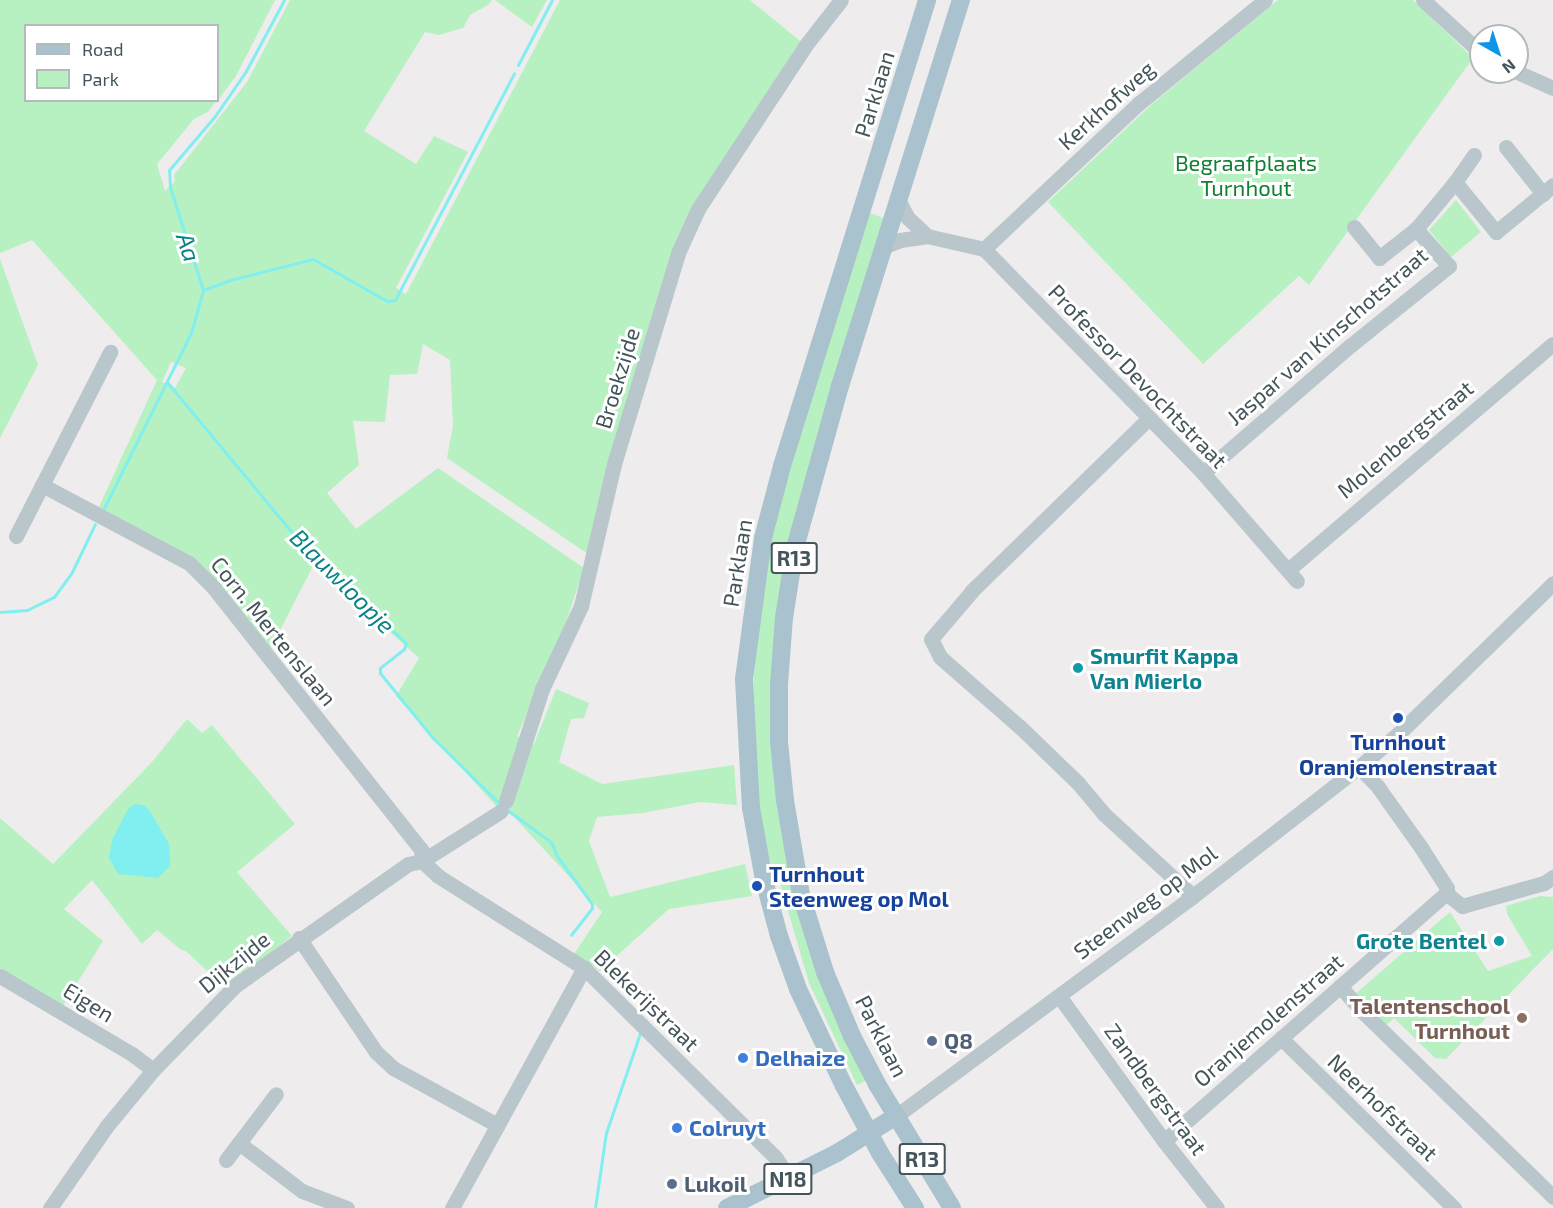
<!DOCTYPE html>
<style>
body{margin:0}
#map{position:relative;width:1553px;height:1208px;overflow:hidden;background:#efeced;font-family:"Exo 2",sans-serif}
div>[style]{position:absolute}
.green>*{inset:0;background:#b7f1c2}
.water>*{inset:0;background:#81eef0}
.stream>*{height:3px;margin:-1.5px;padding:0 1.5px;transform-origin:1.5px;border-radius:1.5px;background:#81eef0}
.minor>*{height:15px;margin:-7.5px;padding:0 7.5px;transform-origin:7.5px;border-radius:7.5px;background:#b9c7cd}
.major>*{height:18px;margin:-9px;padding:0 9px;transform-origin:9px;border-radius:9px;background:#aac2cd}
.dots>*{width:16px;height:16px;translate:-50% -50%;box-sizing:border-box;border:3px solid #fff;border-radius:50%}
span{translate:-50% -50%;white-space:nowrap;text-align:center;line-height:1.15;-webkit-text-stroke:6px #fff;paint-order:stroke}
.shield-label span{padding:2px 4px;background:#fff;border:2px solid;border-radius:4px;-webkit-text-stroke-width:0}
.shield-label{font-size:21px;color:#44545b;font-weight:700}
.street-label{font-size:22px;color:#44545b}
.park-label{font-size:22px;color:#117f34}
.culture-label{font-size:22px;color:#0d838f;font-weight:700}
.left{translate:0 -50%;text-align:left}
.right{translate:-100% -50%;text-align:right}
.transit-label{font-size:22px;color:#164399;font-weight:700}
.education-label{font-size:22px;color:#785e54;font-weight:700}
.service-label{font-size:22px;color:#4e5e75;font-weight:700}
.shop-label{font-size:22px;color:#366cbe;font-weight:700}
.water-label{font-size:24px;color:#088386;font-style:italic}
.legend{position:absolute;left:24px;top:24px;width:195px;height:78px;box-sizing:border-box;background:#fff;border:2px solid #b4bbbd;margin:0;padding:8px 10px;list-style:none;font-size:18px;color:#44545b}
.legend li{display:flex;align-items:center;gap:12px;height:30px}
.legend b{width:30px;border:2px solid #b4bbbd}
.north{position:absolute;left:1469px;top:24px;width:60px;height:60px;box-sizing:border-box;background:#fff;border:2px solid #b4bbbd;border-radius:50%;rotate:141deg;font-size:16px;font-weight:700;line-height:24px;text-align:center;color:#44545b}
.north::after{content:'';display:block;margin:auto;width:21px;height:27px;background:#0f95e6;clip-path:polygon(50% 0,100% 100%,50% 72%,0 100%)}
</style>
<div id="map">
<div class="green">
<i style="clip-path:polygon(evenodd,0 0,275px 0,236px 76px,218px 100px,218px 26px,26px 26px,26px 100px,217px 100px,208px 112px,194px 119px,157px 164px,165px 191px,175px 181px,174px 175px,247px 82px,290px 0,492px 0,488px 5px,470px 15px,463px 28px,439px 35px,425px 32px,364px 131px,416px 164px,434px 136px,468px 152px,396px 288px,406px 294px,560px 0,750px 0,800px 41px,701px 195px,588px 554px,447px 458px,453px 425px,450px 360px,423px 344px,417px 374px,390px 375px,385px 422px,353px 421px,359px 465px,327px 493px,356px 529px,438px 468px,584px 568px,560px 641px,517px 736px,534px 744px,556px 689px,589px 703px,584px 718px,571px 719px,559px 762px,602px 784px,734px 765px,737px 805px,700px 802px,643px 813px,597px 817px,589px 841px,610px 897px,745px 864px,752px 896px,669px 909px,600px 971px,574px 954px,602px 912px,513px 816px,498px 808px,396px 696px,419px 658px,314px 564px,270px 650px,217px 584px,98px 509px,157px 380px,32px 240px,0 253px,0 0,171px 362px,186px 368px,175px 388px,162px 382px,171px 362px)"></i>
<i style="clip-path:polygon(495px 0,547px 0,532px 27px)"></i>
<i style="clip-path:polygon(1278px 0,1413px 0,1473px 58px,1309px 285px,1299px 276px,1203px 364px,1048px 202px,1152px 104px)"></i>
<i style="clip-path:polygon(1456px 200px,1481px 232px,1451px 257px,1429px 230px)"></i>
<i style="clip-path:polygon(868px 212px,886px 219px,778px 598px,791px 879px,867px 1080px,857px 1085px,809px 983px,776px 869px,768px 860px,759px 804px,753px 707px,755px 645px,768px 544px)"></i>
<i style="clip-path:polygon(0 259px,38px 365px,0 438px)"></i>
<i style="clip-path:polygon(187px 719px,202px 733px,212px 725px,295px 824px,237px 872px,292px 936px,225px 988px,187px 952px,180px 949px,157px 930px,142px 944px,92px 880px,64px 909px,103px 941px,63px 1006px,0 968px,0 818px,53px 864px,151px 763px)"></i>
<i style="clip-path:polygon(1540px 896px,1553px 897px,1553px 949px,1446px 1059px,1435px 1058px,1394px 1018px,1383px 1028px,1354px 995px,1450px 912px,1488px 971px,1532px 956px,1507px 914px,1506px 906px)"></i>
</div>
<div class="water">
<i style="clip-path:polygon(135px 804px,144px 805px,150px 811px,169px 844px,170px 866px,158px 878px,118px 874px,109px 858px,112px 840px,128px 809px)"></i>
</div>
<div class="stream">
<i style="left:518px;top:65px;width:73px;rotate:-62.4deg"></i>
<i style="left:203px;top:290px;width:33px;rotate:-20deg"></i>
<i style="left:234px;top:279px;width:81px;rotate:-14.2deg"></i>
<i style="left:313px;top:259px;width:85px;rotate:29.6deg"></i>
<i style="left:387px;top:301px;width:8px;rotate:-7deg"></i>
<i style="left:395px;top:300px;width:256px;rotate:-62.3deg"></i>
<i style="left:167px;top:382px;width:231px;rotate:50.3deg"></i>
<i style="left:315px;top:560px;width:123px;rotate:42.4deg"></i>
<i style="left:406px;top:643px;width:6px;rotate:108deg"></i>
<i style="left:404px;top:649px;width:31px;rotate:142deg"></i>
<i style="left:380px;top:668px;width:5px;rotate:90deg"></i>
<i style="left:380px;top:673px;width:82px;rotate:50.9deg"></i>
<i style="left:432px;top:737px;width:97px;rotate:44.6deg"></i>
<i style="left:104px;top:508px;width:195px;rotate:-63.6deg"></i>
<i style="left:191px;top:333px;width:45px;rotate:-74.4deg"></i>
<i style="left:203px;top:290px;width:108px;rotate:-107.8deg"></i>
<i style="left:170px;top:187px;width:17px;rotate:-93deg"></i>
<i style="left:169px;top:170px;width:71px;rotate:-49.6deg"></i>
<i style="left:215px;top:116px;width:55px;rotate:-55.4deg"></i>
<i style="left:246px;top:71px;width:81px;rotate:-61.8deg"></i>
<i style="left:0;top:612px;width:27px;rotate:-4deg"></i>
<i style="left:27px;top:610px;width:30px;rotate:-26deg"></i>
<i style="left:54px;top:597px;width:31px;rotate:-54deg"></i>
<i style="left:72px;top:572px;width:53px;rotate:-64.4deg"></i>
<i style="left:506px;top:809px;width:56px;rotate:36.3deg"></i>
<i style="left:551px;top:842px;width:15px;rotate:67deg"></i>
<i style="left:557px;top:856px;width:59px;rotate:53.9deg"></i>
<i style="left:592px;top:904px;width:4px;rotate:90deg"></i>
<i style="left:592px;top:908px;width:34px;rotate:128deg"></i>
<i style="left:595px;top:1208px;width:76px;rotate:-81.7deg"></i>
<i style="left:606px;top:1133px;width:106px;rotate:-71.2deg"></i>
</div>
<div class="minor">
<i style="left:1423px;top:0;width:79px;rotate:42.4deg"></i>
<i style="left:1517px;top:72px;width:39px;rotate:24deg"></i>
<i style="left:1506px;top:147px;width:60px;rotate:51.8deg"></i>
<i style="left:1474px;top:155px;width:33px;rotate:125deg"></i>
<i style="left:1455px;top:182px;width:65px;rotate:50.6deg"></i>
<i style="left:1496px;top:232px;width:74px;rotate:-39.5deg"></i>
<i style="left:898px;top:200px;width:21px;rotate:61deg"></i>
<i style="left:908px;top:218px;width:26px;rotate:43deg"></i>
<i style="left:927px;top:236px;width:58px;rotate:12.8deg"></i>
<i style="left:984px;top:249px;width:313px;rotate:45.6deg"></i>
<i style="left:1203px;top:473px;width:143px;rotate:49deg"></i>
<i style="left:1354px;top:227px;width:40px;rotate:51deg"></i>
<i style="left:1379px;top:258px;width:47px;rotate:-38.1deg"></i>
<i style="left:883px;top:247px;width:18px;rotate:-22deg"></i>
<i style="left:900px;top:240px;width:27px;rotate:-8deg"></i>
<i style="left:984px;top:249px;width:212px;rotate:-43.3deg"></i>
<i style="left:1138px;top:104px;width:164px;rotate:-39.3deg"></i>
<i style="left:1149px;top:418px;width:248px;rotate:135.7deg"></i>
<i style="left:972px;top:591px;width:63px;rotate:130.5deg"></i>
<i style="left:931px;top:639px;width:20px;rotate:63deg"></i>
<i style="left:940px;top:657px;width:106px;rotate:41.2deg"></i>
<i style="left:1020px;top:727px;width:81px;rotate:44deg"></i>
<i style="left:1078px;top:783px;width:40px;rotate:50deg"></i>
<i style="left:1104px;top:814px;width:121px;rotate:42.7deg"></i>
<i style="left:1203px;top:473px;width:196px;rotate:-40.9deg"></i>
<i style="left:1351px;top:345px;width:126px;rotate:-38.9deg"></i>
<i style="left:1449px;top:266px;width:50px;rotate:-131.7deg"></i>
<i style="left:1416px;top:229px;width:61px;rotate:-50.3deg"></i>
<i style="left:42px;top:485px;width:166px;rotate:28deg"></i>
<i style="left:189px;top:563px;width:34px;rotate:45deg"></i>
<i style="left:213px;top:587px;width:335px;rotate:51.6deg"></i>
<i style="left:421px;top:849px;width:12px;rotate:85deg"></i>
<i style="left:422px;top:861px;width:22px;rotate:43deg"></i>
<i style="left:438px;top:876px;width:173px;rotate:32.2deg"></i>
<i style="left:584px;top:968px;width:270px;rotate:44.7deg"></i>
<i style="left:776px;top:1158px;width:24px;rotate:57deg"></i>
<i style="left:16px;top:536px;width:207px;rotate:-62.9deg"></i>
<i style="left:1288px;top:570px;width:348px;rotate:-40.5deg"></i>
<i style="left:1359px;top:767px;width:28px;rotate:46deg"></i>
<i style="left:1378px;top:787px;width:76px;rotate:54.6deg"></i>
<i style="left:1422px;top:849px;width:46px;rotate:57.3deg"></i>
<i style="left:1447px;top:888px;width:5px;rotate:101deg"></i>
<i style="left:506px;top:801px;width:118px;rotate:-72.2deg"></i>
<i style="left:542px;top:689px;width:92px;rotate:-64.8deg"></i>
<i style="left:581px;top:606px;width:146px;rotate:-76.9deg"></i>
<i style="left:614px;top:464px;width:220px;rotate:-73.1deg"></i>
<i style="left:678px;top:253px;width:48px;rotate:-65.6deg"></i>
<i style="left:698px;top:209px;width:195px;rotate:-56.7deg"></i>
<i style="left:805px;top:46px;width:58px;rotate:-52deg"></i>
<i style="left:1446px;top:893px;width:21px;rotate:39deg"></i>
<i style="left:1462px;top:906px;width:85px;rotate:-15.7deg"></i>
<i style="left:1544px;top:883px;width:11px;rotate:-34deg"></i>
<i style="left:299px;top:938px;width:138px;rotate:56deg"></i>
<i style="left:376px;top:1052px;width:23px;rotate:43deg"></i>
<i style="left:393px;top:1068px;width:119px;rotate:28.7deg"></i>
<i style="left:0;top:976px;width:153px;rotate:30.6deg"></i>
<i style="left:132px;top:1054px;width:26px;rotate:37deg"></i>
<i style="left:1340px;top:986px;width:33px;rotate:49deg"></i>
<i style="left:1362px;top:1011px;width:267px;rotate:44.2deg"></i>
<i style="left:1059px;top:996px;width:179px;rotate:54.1deg"></i>
<i style="left:1164px;top:1141px;width:85px;rotate:51.7deg"></i>
<i style="left:1281px;top:1038px;width:243px;rotate:44.5deg"></i>
<i style="left:896px;top:1116px;width:370px;rotate:-36.5deg"></i>
<i style="left:1193px;top:896px;width:210px;rotate:-37.9deg"></i>
<i style="left:1359px;top:767px;width:52px;rotate:-40.4deg"></i>
<i style="left:1399px;top:733px;width:215px;rotate:-44.2deg"></i>
<i style="left:1164px;top:1141px;width:376px;rotate:-41.3deg"></i>
<i style="left:239px;top:1143px;width:61px;rotate:-52.9deg"></i>
<i style="left:226px;top:1160px;width:21px;rotate:-53deg"></i>
<i style="left:239px;top:1143px;width:79px;rotate:37.3deg"></i>
<i style="left:302px;top:1191px;width:48px;rotate:20.7deg"></i>
<i style="left:50px;top:1208px;width:98px;rotate:-55.3deg"></i>
<i style="left:106px;top:1127px;width:74px;rotate:-50.5deg"></i>
<i style="left:153px;top:1070px;width:119px;rotate:-45.7deg"></i>
<i style="left:236px;top:985px;width:210px;rotate:-35.1deg"></i>
<i style="left:408px;top:864px;width:14px;rotate:-12deg"></i>
<i style="left:422px;top:861px;width:93px;rotate:-32.3deg"></i>
<i style="left:452px;top:1208px;width:274px;rotate:-61.2deg"></i>
</div>
<div class="major">
<i style="left:727px;top:1208px;width:123px;rotate:-26.6deg"></i>
<i style="left:837px;top:1153px;width:70px;rotate:-32.1deg"></i>
<i style="left:915px;top:1208px;width:65px;rotate:-122.5deg"></i>
<i style="left:880px;top:1153px;width:76px;rotate:-118.2deg"></i>
<i style="left:844px;top:1086px;width:107px;rotate:-115.4deg"></i>
<i style="left:798px;top:989px;width:56px;rotate:-109.7deg"></i>
<i style="left:779px;top:936px;width:58px;rotate:-105deg"></i>
<i style="left:764px;top:880px;width:73px;rotate:-100.2deg"></i>
<i style="left:751px;top:808px;width:129px;rotate:-93.1deg"></i>
<i style="left:744px;top:679px;width:142px;rotate:-82.3deg"></i>
<i style="left:763px;top:538px;width:74px;rotate:-75.2deg"></i>
<i style="left:782px;top:466px;width:488px;rotate:-72.7deg"></i>
<i style="left:952px;top:1208px;width:145px;rotate:-121.2deg"></i>
<i style="left:877px;top:1084px;width:54px;rotate:-117.5deg"></i>
<i style="left:852px;top:1036px;width:69px;rotate:-112.9deg"></i>
<i style="left:825px;top:972px;width:81px;rotate:-107.3deg"></i>
<i style="left:801px;top:895px;width:96px;rotate:-99.6deg"></i>
<i style="left:785px;top:800px;width:58px;rotate:-95.9deg"></i>
<i style="left:779px;top:742px;width:58px;rotate:-90deg"></i>
<i style="left:779px;top:684px;width:66px;rotate:-85.7deg"></i>
<i style="left:784px;top:618px;width:71px;rotate:-81.1deg"></i>
<i style="left:795px;top:548px;width:168px;rotate:-74.5deg"></i>
<i style="left:840px;top:386px;width:405px;rotate:-72.6deg"></i>
</div>
<div class="dots">
<i style="left:1078px;top:668px;background:#0f9aa8"></i>
<i style="left:1398px;top:718px;background:#1a4fb4"></i>
<i style="left:757px;top:886px;background:#1a4fb4"></i>
<i style="left:1499px;top:941px;background:#0f9aa8"></i>
<i style="left:1522px;top:1018px;background:#8d6e63"></i>
<i style="left:932px;top:1041px;background:#5c6f8a"></i>
<i style="left:743px;top:1058px;background:#3f7fe0"></i>
<i style="left:677px;top:1128px;background:#3f7fe0"></i>
<i style="left:672px;top:1184px;background:#5c6f8a"></i>
</div>
<div class="shield-label">
<span style="left:794px;top:558px">R13</span>
<span style="left:922px;top:1159px">R13</span>
<span style="left:788px;top:1179px">N18</span>
</div>
<div class="street-label">
<span style="left:874px;top:94px;rotate:-73deg">Parklaan</span>
<span style="left:1106px;top:105px;rotate:-42deg">Kerkhofweg</span>
<span style="left:1327px;top:336px;rotate:-41deg">Jaspar van Kinschotstraat</span>
<span style="left:1138px;top:376px;rotate:46deg">Professor Devochtstraat</span>
<span style="left:617px;top:378px;rotate:-73deg">Broekzijde</span>
<span style="left:1405px;top:439px;rotate:-40deg">Molenbergstraat</span>
<span style="left:737px;top:563px;rotate:-81deg">Parklaan</span>
<span style="left:274px;top:631px;rotate:51deg">Corn. Mertenslaan</span>
<span style="left:1145px;top:902px;rotate:-37deg">Steenweg op Mol</span>
<span style="left:234px;top:962px;rotate:-39deg">Dijkzijde</span>
<span style="left:647px;top:1000px;rotate:44deg">Blekerijstraat</span>
<span style="left:89px;top:1002px;rotate:31deg">Eigen</span>
<span style="left:1268px;top:1020px;rotate:-41deg">Oranjemolenstraat</span>
<span style="left:882px;top:1036px;rotate:63deg">Parklaan</span>
<span style="left:1156px;top:1089px;rotate:54deg">Zandbergstraat</span>
<span style="left:1383px;top:1107px;rotate:44deg">Neerhofstraat</span>
</div>
<div class="park-label">
<span style="left:1246px;top:175px">Begraafplaats<br>Turnhout</span>
</div>
<div class="culture-label">
<span class="left" style="left:1090px;top:668px">Smurfit Kappa<br>Van Mierlo</span>
<span class="right" style="left:1487px;top:941px">Grote Bentel</span>
</div>
<div class="transit-label">
<span style="left:1398px;top:754px">Turnhout<br>Oranjemolenstraat</span>
<span class="left" style="left:769px;top:886px">Turnhout<br>Steenweg op Mol</span>
</div>
<div class="education-label">
<span class="right" style="left:1510px;top:1018px">Talentenschool<br>Turnhout</span>
</div>
<div class="service-label">
<span class="left" style="left:944px;top:1041px">Q8</span>
<span class="left" style="left:684px;top:1184px">Lukoil</span>
</div>
<div class="shop-label">
<span class="left" style="left:755px;top:1058px">Delhaize</span>
<span class="left" style="left:689px;top:1128px">Colruyt</span>
</div>
<div class="water-label">
<span style="left:189px;top:247px;rotate:72deg">Aa</span>
<span style="left:343px;top:581px;rotate:45deg">Blauwloopje</span>
</div>
<ul class="legend">
<li><b style="height:8px;background:#aac2cd"></b>Road</li>
<li><b style="height:16px;background:#b7f1c2"></b>Park</li>
</ul>
<div class="north">N</div>
</div>
